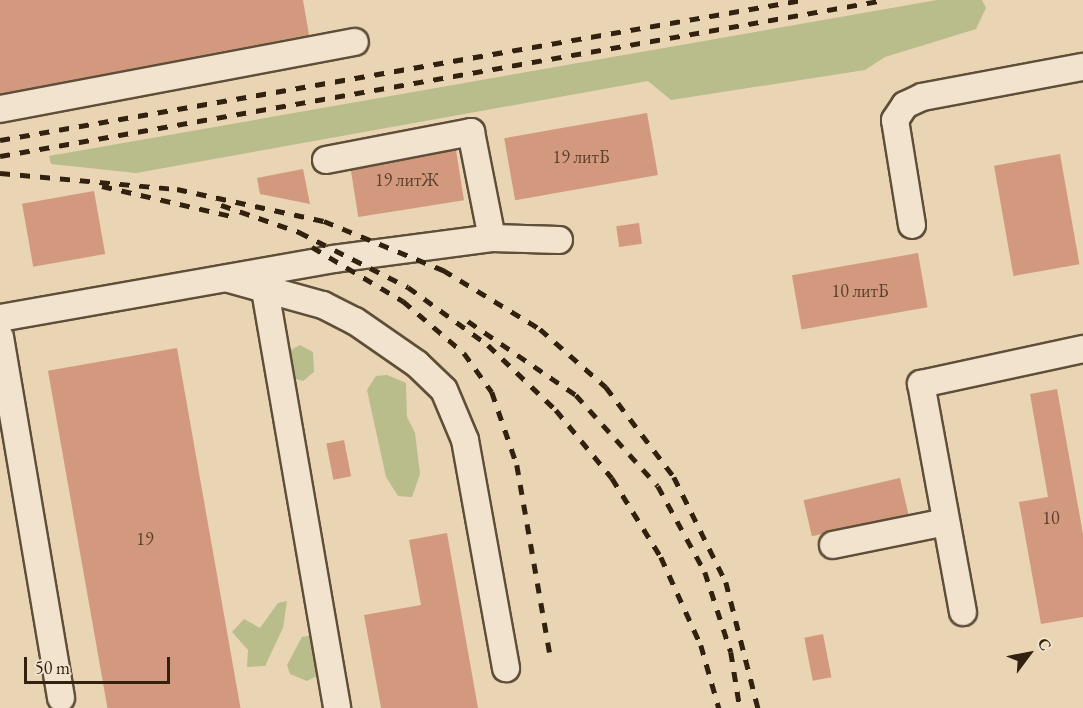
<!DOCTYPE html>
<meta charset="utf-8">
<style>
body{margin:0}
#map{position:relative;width:1083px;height:708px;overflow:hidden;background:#e9d4b4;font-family:"EB Garamond",serif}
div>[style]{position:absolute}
.green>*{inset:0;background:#b9bc8b}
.building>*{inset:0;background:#d3997e;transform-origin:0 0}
.roads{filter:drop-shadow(2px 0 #5f4e38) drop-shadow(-2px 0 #5f4e38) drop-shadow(0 2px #5f4e38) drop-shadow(0 -2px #5f4e38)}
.minor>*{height:26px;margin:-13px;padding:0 13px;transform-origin:13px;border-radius:13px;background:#f1e3ce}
.rail>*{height:4.5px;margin-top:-2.25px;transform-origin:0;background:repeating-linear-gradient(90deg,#31210e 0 10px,transparent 0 20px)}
span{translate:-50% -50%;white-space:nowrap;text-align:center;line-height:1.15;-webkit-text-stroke:5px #f1e3ce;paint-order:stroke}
.number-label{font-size:18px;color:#5a3f2a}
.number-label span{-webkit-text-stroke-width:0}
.north{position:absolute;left:999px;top:624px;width:60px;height:60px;-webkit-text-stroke:4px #f1e3ce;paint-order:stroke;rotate:58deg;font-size:16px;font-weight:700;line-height:24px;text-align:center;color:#31210e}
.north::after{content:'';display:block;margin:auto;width:21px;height:27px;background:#31210e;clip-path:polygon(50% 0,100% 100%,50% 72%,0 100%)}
.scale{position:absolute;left:24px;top:657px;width:146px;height:27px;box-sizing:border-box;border:3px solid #31210e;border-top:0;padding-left:8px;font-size:18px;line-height:21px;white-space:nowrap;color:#31210e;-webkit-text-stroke:4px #f1e3ce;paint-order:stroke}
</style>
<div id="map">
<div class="green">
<i style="clip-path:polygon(937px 0,982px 0,986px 8px,976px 29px,885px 57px,865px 70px,671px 100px,648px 81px,136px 173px,51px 164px,49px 156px)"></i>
<i style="clip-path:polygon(300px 345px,313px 352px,314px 372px,303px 381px,290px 377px,286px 353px)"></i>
<i style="clip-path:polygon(387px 375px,406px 383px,407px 417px,415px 433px,420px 474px,412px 497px,398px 496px,386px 477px,367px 390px,376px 376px)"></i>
<i style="clip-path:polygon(287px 601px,283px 628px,265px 666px,247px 667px,248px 650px,232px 632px,244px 619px,260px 628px,278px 603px)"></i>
<i style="clip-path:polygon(313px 635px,319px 675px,307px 681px,290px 674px,287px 665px,302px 637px)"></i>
</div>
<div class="building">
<i style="clip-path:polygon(0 0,303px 0,309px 35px,0 94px)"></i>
<i style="left:647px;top:113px;width:63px;height:145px;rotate:80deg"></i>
<i style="left:456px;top:150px;width:51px;height:107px;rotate:81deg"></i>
<i style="left:1060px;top:154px;width:112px;height:67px;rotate:80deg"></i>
<i style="clip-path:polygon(303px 169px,310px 204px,260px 194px,257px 178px)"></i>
<i style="left:94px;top:191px;width:64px;height:73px;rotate:80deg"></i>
<i style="left:639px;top:223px;width:21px;height:23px;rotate:82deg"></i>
<i style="left:918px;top:253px;width:55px;height:128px;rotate:80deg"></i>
<i style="left:177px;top:348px;width:366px;height:131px;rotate:80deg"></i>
<i style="clip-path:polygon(1057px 389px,1083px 534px,1083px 617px,1041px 624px,1019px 502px,1048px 497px,1030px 394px)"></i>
<i style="left:344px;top:440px;width:37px;height:18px;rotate:79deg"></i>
<i style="left:900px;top:478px;width:37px;height:99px;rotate:77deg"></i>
<i style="clip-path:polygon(447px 533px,478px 708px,381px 708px,364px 615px,421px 605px,409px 540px)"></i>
<i style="left:823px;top:634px;width:44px;height:19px;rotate:79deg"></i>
</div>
<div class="roads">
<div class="minor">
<i style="left:0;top:109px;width:361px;rotate:-10.7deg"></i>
<i style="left:326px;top:160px;width:148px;rotate:-10.9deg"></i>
<i style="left:471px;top:132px;width:108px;rotate:78.8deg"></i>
<i style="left:912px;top:225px;width:106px;rotate:-99.2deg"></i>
<i style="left:895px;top:120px;width:18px;rotate:-56deg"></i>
<i style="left:905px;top:105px;width:19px;rotate:-25deg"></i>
<i style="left:922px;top:97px;width:164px;rotate:-10.6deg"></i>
<i style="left:229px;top:279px;width:98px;rotate:15.5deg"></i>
<i style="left:323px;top:305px;width:36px;rotate:27deg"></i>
<i style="left:355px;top:321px;width:75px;rotate:34.7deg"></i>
<i style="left:417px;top:364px;width:37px;rotate:44deg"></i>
<i style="left:444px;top:390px;width:54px;rotate:67.2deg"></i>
<i style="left:465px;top:440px;width:232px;rotate:79.8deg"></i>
<i style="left:265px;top:290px;width:424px;rotate:80.2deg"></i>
<i style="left:0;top:318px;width:338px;rotate:-10deg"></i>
<i style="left:333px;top:259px;width:160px;rotate:-7.5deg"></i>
<i style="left:492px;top:238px;width:67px;rotate:1.7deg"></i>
<i style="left:0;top:337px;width:366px;rotate:80.4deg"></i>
<i style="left:833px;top:545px;width:115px;rotate:-11.5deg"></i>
<i style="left:963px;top:612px;width:232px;rotate:-100.4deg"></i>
<i style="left:921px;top:384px;width:166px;rotate:-12.2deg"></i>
</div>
</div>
<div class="rail">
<i style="left:0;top:140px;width:814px;rotate:-9.9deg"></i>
<i style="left:0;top:156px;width:899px;rotate:-10deg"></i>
<i style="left:0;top:173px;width:178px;rotate:5.2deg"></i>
<i style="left:177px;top:189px;width:150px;rotate:12.3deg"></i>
<i style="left:324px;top:221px;width:129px;rotate:22.4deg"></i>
<i style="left:443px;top:270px;width:114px;rotate:31.3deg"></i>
<i style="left:540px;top:329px;width:88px;rotate:41.3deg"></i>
<i style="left:606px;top:387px;width:113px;rotate:52.9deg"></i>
<i style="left:674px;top:477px;width:117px;rotate:63.7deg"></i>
<i style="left:726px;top:582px;width:130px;rotate:75.7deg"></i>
<i style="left:102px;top:186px;width:132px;rotate:13.1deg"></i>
<i style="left:221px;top:205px;width:83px;rotate:19.1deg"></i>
<i style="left:299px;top:232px;width:122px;rotate:26.8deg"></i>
<i style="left:408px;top:287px;width:99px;rotate:35.9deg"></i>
<i style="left:488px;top:345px;width:94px;rotate:43.7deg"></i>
<i style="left:556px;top:410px;width:88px;rotate:50.5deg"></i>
<i style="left:612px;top:478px;width:93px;rotate:58.2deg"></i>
<i style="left:661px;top:557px;width:97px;rotate:65.6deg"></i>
<i style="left:701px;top:645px;width:66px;rotate:74.1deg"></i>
<i style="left:312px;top:247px;width:106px;rotate:30.7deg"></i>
<i style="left:403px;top:301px;width:80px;rotate:40.4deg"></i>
<i style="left:464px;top:353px;width:48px;rotate:54.3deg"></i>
<i style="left:492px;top:392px;width:77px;rotate:71.1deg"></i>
<i style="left:517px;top:465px;width:197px;rotate:80.1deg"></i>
<i style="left:468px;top:321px;width:131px;rotate:34.4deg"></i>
<i style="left:576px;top:395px;width:122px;rotate:48deg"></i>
<i style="left:658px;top:486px;width:98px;rotate:61.3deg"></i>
<i style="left:705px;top:572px;width:84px;rotate:72deg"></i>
<i style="left:731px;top:652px;width:57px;rotate:80.9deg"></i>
</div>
<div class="number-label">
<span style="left:581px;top:157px">19 литБ</span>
<span style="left:407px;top:180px">19 литЖ</span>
<span style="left:860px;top:291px">10 литБ</span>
<span style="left:1051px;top:518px">10</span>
<span style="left:145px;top:539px">19</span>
</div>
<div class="north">С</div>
<div class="scale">50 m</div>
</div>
